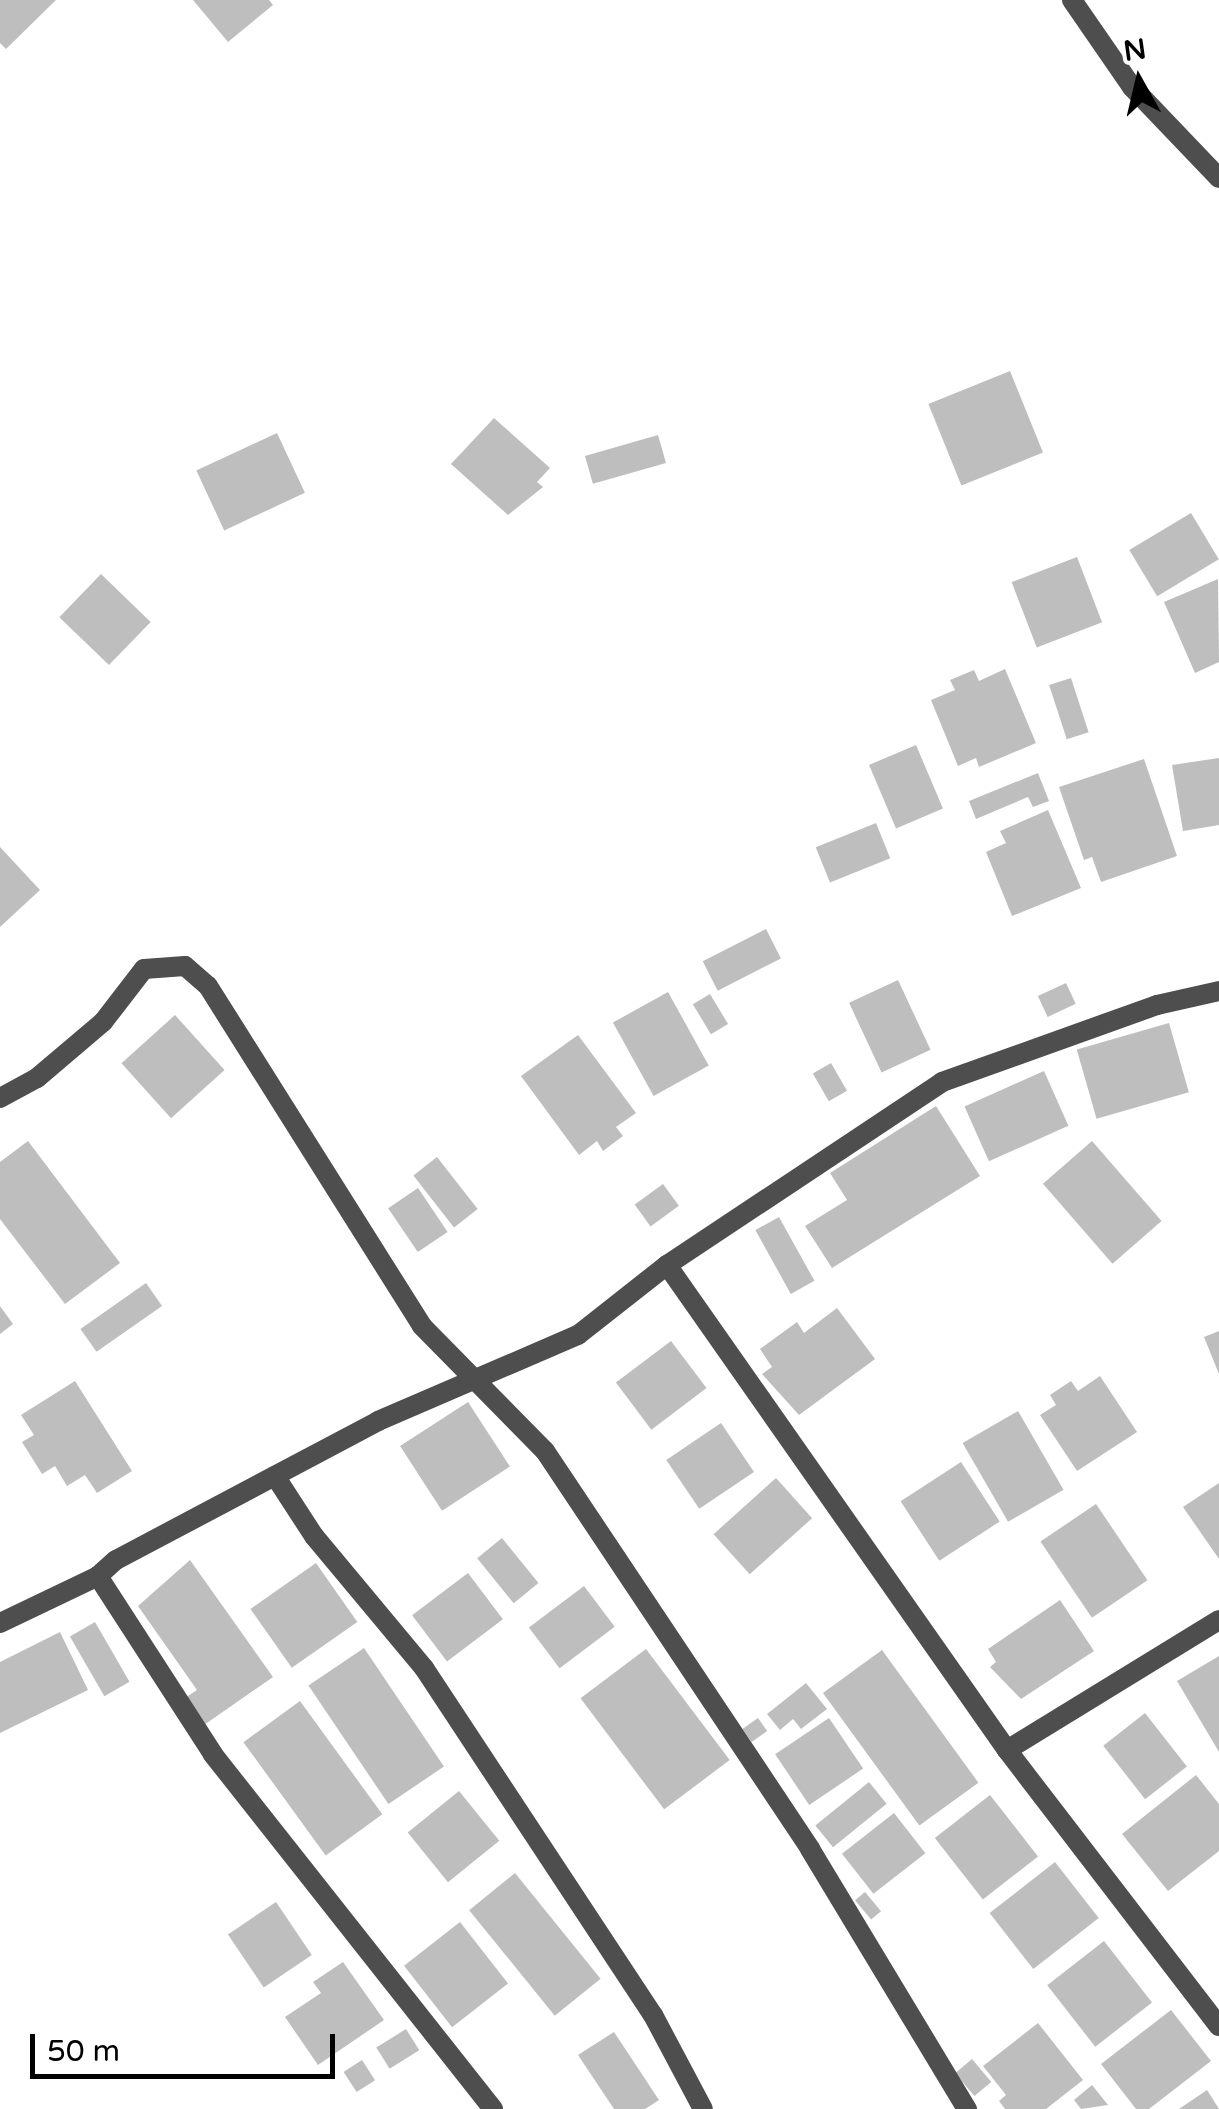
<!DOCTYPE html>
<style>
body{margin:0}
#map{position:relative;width:1219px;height:2109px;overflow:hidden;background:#fff;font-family:"Varela Round",sans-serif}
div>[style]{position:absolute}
.building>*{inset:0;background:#bebebe;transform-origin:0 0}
.street>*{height:20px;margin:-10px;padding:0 10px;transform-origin:10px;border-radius:10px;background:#4e4e4e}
span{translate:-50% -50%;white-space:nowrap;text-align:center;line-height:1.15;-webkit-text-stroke:8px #fff;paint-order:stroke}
.north{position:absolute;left:1089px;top:30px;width:100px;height:100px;-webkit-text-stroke:8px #fff;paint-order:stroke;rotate:352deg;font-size:28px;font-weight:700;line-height:40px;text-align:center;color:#000}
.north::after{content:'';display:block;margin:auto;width:35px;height:45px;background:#000;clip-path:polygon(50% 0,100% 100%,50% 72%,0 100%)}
.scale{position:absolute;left:30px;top:2034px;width:305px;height:45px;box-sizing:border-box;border:5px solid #000;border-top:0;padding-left:12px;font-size:30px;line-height:35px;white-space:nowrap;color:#000;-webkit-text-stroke:8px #fff;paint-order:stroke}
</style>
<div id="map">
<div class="building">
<i style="clip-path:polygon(0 0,56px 0,6px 49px,0 43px)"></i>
<i style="clip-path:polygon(193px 0,269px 0,273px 5px,228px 42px)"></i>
<i style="left:1010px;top:371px;width:88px;height:88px;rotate:68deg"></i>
<i style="clip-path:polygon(494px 418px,550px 468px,537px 482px,543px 487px,508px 515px,451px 464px)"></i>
<i style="left:277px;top:433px;width:66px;height:89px;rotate:65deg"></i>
<i style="left:658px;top:435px;width:29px;height:76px;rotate:74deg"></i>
<i style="left:1191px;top:513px;width:54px;height:72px;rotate:59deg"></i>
<i style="left:1077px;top:557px;width:70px;height:70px;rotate:69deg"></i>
<i style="left:101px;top:574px;width:69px;height:60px;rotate:44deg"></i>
<i style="clip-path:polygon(1218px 579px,1219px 662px,1195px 673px,1164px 602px)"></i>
<i style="clip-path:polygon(1005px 669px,1036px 743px,979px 767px,976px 758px,958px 766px,931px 700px,955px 690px,950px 680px,974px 670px,979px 681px)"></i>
<i style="left:1071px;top:678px;width:57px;height:23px;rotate:72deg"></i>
<i style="left:916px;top:745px;width:69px;height:51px;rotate:67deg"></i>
<i style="clip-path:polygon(1219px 758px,1219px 825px,1183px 831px,1172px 765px)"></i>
<i style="clip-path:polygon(1144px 759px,1177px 856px,1101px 882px,1092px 857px,1084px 860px,1059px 787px)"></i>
<i style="clip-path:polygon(1038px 773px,1049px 801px,1033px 807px,1028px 797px,976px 819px,969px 801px)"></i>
<i style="clip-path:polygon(1048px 810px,1081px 888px,1012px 916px,986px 852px,1006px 843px,1000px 831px)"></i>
<i style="left:876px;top:823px;width:38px;height:65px;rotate:68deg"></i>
<i style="clip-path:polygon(0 847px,40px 890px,0 927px)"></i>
<i style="left:766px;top:929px;width:33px;height:71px;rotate:63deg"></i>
<i style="left:898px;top:980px;width:77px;height:54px;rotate:65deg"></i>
<i style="left:1066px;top:983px;width:23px;height:31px;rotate:65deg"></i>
<i style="left:668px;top:992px;width:84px;height:63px;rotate:61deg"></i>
<i style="left:710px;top:994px;width:35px;height:20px;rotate:59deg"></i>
<i style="left:175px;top:1015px;width:74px;height:72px;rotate:48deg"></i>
<i style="left:1169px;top:1023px;width:72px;height:96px;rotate:74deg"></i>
<i style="clip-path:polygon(578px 1035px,636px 1113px,616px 1127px,623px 1136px,603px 1151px,597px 1141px,579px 1155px,521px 1076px)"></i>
<i style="left:831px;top:1063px;width:32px;height:21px;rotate:60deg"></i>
<i style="left:1044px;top:1071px;width:60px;height:87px;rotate:66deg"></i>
<i style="clip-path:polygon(936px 1106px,980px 1176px,832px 1268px,805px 1226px,847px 1200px,830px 1173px)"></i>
<i style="clip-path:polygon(28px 1141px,120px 1263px,65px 1304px,0 1219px,0 1162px)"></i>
<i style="left:1092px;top:1141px;width:106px;height:65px;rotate:49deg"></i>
<i style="left:437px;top:1157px;width:66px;height:30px;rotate:52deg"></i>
<i style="left:663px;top:1184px;width:27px;height:35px;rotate:54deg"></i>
<i style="left:418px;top:1188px;width:53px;height:36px;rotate:56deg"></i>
<i style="left:779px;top:1217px;width:73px;height:27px;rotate:61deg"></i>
<i style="left:146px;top:1283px;width:28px;height:80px;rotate:55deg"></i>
<i style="clip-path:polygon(0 1306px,13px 1324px,0 1334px)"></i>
<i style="clip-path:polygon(837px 1308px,875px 1359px,799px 1415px,762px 1374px,772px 1367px,760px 1349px,797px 1322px,804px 1333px)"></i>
<i style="clip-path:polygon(1219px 1331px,1219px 1374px,1204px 1337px)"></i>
<i style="left:671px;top:1341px;width:59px;height:69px;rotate:53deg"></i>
<i style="clip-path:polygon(1100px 1376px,1137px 1432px,1077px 1471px,1040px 1415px,1056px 1405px,1050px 1395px,1071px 1381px,1078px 1391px)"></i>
<i style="clip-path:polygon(75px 1381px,132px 1471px,97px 1493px,85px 1475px,67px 1486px,55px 1466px,42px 1474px,22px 1442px,34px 1435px,21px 1415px)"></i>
<i style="left:468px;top:1402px;width:77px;height:81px;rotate:57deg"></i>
<i style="left:1018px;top:1411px;width:91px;height:64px;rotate:60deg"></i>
<i style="left:721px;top:1423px;width:59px;height:66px;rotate:56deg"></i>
<i style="left:961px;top:1462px;width:71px;height:72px;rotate:57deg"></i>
<i style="left:776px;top:1478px;width:54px;height:84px;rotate:48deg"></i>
<i style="clip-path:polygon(1219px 1483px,1219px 1559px,1183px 1507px)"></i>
<i style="left:1096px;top:1504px;width:92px;height:67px;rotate:56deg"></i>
<i style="left:502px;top:1538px;width:58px;height:32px;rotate:51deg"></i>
<i style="clip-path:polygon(190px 1560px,273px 1677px,204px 1725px,185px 1698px,197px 1690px,138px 1606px)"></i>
<i style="left:316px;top:1563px;width:72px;height:80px;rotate:55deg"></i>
<i style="left:468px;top:1573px;width:58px;height:70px;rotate:53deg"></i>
<i style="left:584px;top:1586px;width:51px;height:69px;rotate:53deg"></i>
<i style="clip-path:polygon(1060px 1600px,1094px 1651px,1021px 1699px,990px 1667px,996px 1662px,988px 1649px)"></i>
<i style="left:95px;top:1622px;width:69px;height:29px;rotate:60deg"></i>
<i style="clip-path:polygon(60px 1632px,88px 1690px,0 1733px,0 1662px)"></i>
<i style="left:364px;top:1648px;width:143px;height:67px;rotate:56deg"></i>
<i style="left:646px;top:1649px;width:139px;height:82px;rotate:53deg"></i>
<i style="left:882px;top:1650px;width:164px;height:73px;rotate:54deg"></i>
<i style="clip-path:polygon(1219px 1656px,1219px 1752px,1177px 1681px)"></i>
<i style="clip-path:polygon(806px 1683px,827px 1709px,801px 1729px,793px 1719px,780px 1730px,767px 1714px)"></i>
<i style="left:300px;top:1701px;width:140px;height:70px;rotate:54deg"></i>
<i style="left:1145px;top:1713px;width:68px;height:53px;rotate:52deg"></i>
<i style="left:758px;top:1718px;width:16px;height:19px;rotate:55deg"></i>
<i style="left:829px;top:1718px;width:61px;height:65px;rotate:56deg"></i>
<i style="clip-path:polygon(1196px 1775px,1219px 1804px,1219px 1851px,1168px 1891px,1122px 1834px)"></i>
<i style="left:869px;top:1782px;width:28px;height:69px;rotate:51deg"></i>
<i style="left:459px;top:1791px;width:64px;height:66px;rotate:51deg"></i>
<i style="left:990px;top:1795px;width:78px;height:70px;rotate:52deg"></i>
<i style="left:894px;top:1813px;width:51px;height:66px;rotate:52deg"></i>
<i style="left:1055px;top:1862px;width:71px;height:83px;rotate:52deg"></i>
<i style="left:515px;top:1873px;width:136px;height:59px;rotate:51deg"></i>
<i style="left:865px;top:1892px;width:25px;height:13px;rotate:50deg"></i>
<i style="left:276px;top:1902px;width:64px;height:58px;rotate:56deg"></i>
<i style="left:460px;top:1922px;width:78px;height:71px;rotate:52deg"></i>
<i style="left:1104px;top:1941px;width:78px;height:72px;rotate:52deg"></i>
<i style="clip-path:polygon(343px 1962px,384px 2020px,318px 2065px,285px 2017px,321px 1993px,313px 1982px)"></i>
<i style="clip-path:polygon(1171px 2010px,1211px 2061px,1149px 2109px,1136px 2109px,1101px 2064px)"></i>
<i style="clip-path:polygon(1038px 2023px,1083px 2080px,1046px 2109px,1005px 2109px,999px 2101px,1006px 2095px,983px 2066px)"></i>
<i style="left:406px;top:2029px;width:25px;height:35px;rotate:58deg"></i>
<i style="clip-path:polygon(614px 2032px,659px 2100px,645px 2109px,614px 2109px,578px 2055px)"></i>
<i style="left:972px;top:2059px;width:30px;height:22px;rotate:50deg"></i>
<i style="left:362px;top:2060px;width:24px;height:22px;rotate:57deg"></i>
<i style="clip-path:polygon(1092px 2085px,1108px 2105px,1081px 2109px,1074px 2100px)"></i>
<i style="clip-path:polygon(1207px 2090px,1219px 2109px,1179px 2109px)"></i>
</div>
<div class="street">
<i style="left:1072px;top:0;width:106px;rotate:55.4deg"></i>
<i style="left:1132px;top:87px;width:126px;rotate:46.3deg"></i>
<i style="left:0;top:1098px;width:42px;rotate:-28.4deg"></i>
<i style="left:37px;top:1078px;width:87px;rotate:-40.3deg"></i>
<i style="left:103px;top:1022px;width:67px;rotate:-52.3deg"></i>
<i style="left:144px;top:969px;width:41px;rotate:-4.2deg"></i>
<i style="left:185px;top:966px;width:30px;rotate:41deg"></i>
<i style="left:208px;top:986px;width:402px;rotate:57.8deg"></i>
<i style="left:422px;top:1326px;width:175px;rotate:45.5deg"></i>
<i style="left:545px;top:1451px;width:478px;rotate:56.3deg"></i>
<i style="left:810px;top:1849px;width:304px;rotate:58.9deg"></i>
<i style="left:667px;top:1265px;width:592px;rotate:54.97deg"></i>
<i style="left:1007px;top:1750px;width:348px;rotate:52.5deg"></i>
<i style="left:275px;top:1476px;width:72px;rotate:57deg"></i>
<i style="left:314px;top:1536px;width:172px;rotate:50.2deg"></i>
<i style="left:424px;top:1668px;width:416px;rotate:56.6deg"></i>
<i style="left:653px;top:2015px;width:106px;rotate:62deg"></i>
<i style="left:0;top:1623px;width:109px;rotate:-25.6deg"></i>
<i style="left:1007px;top:1750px;width:249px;rotate:-31.5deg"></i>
<i style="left:493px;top:2109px;width:452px;rotate:-128.3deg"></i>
<i style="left:213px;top:1754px;width:212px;rotate:-122.9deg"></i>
<i style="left:98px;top:1576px;width:24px;rotate:-42deg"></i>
<i style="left:116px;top:1560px;width:297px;rotate:-27.9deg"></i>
<i style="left:378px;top:1421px;width:218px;rotate:-23.3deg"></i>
<i style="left:578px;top:1335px;width:113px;rotate:-38.2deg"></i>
<i style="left:667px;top:1265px;width:330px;rotate:-33.6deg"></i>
<i style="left:942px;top:1082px;width:228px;rotate:-19.7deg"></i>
<i style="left:1157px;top:1005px;width:64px;rotate:-12.7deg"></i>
</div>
<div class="north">N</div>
<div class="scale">50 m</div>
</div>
